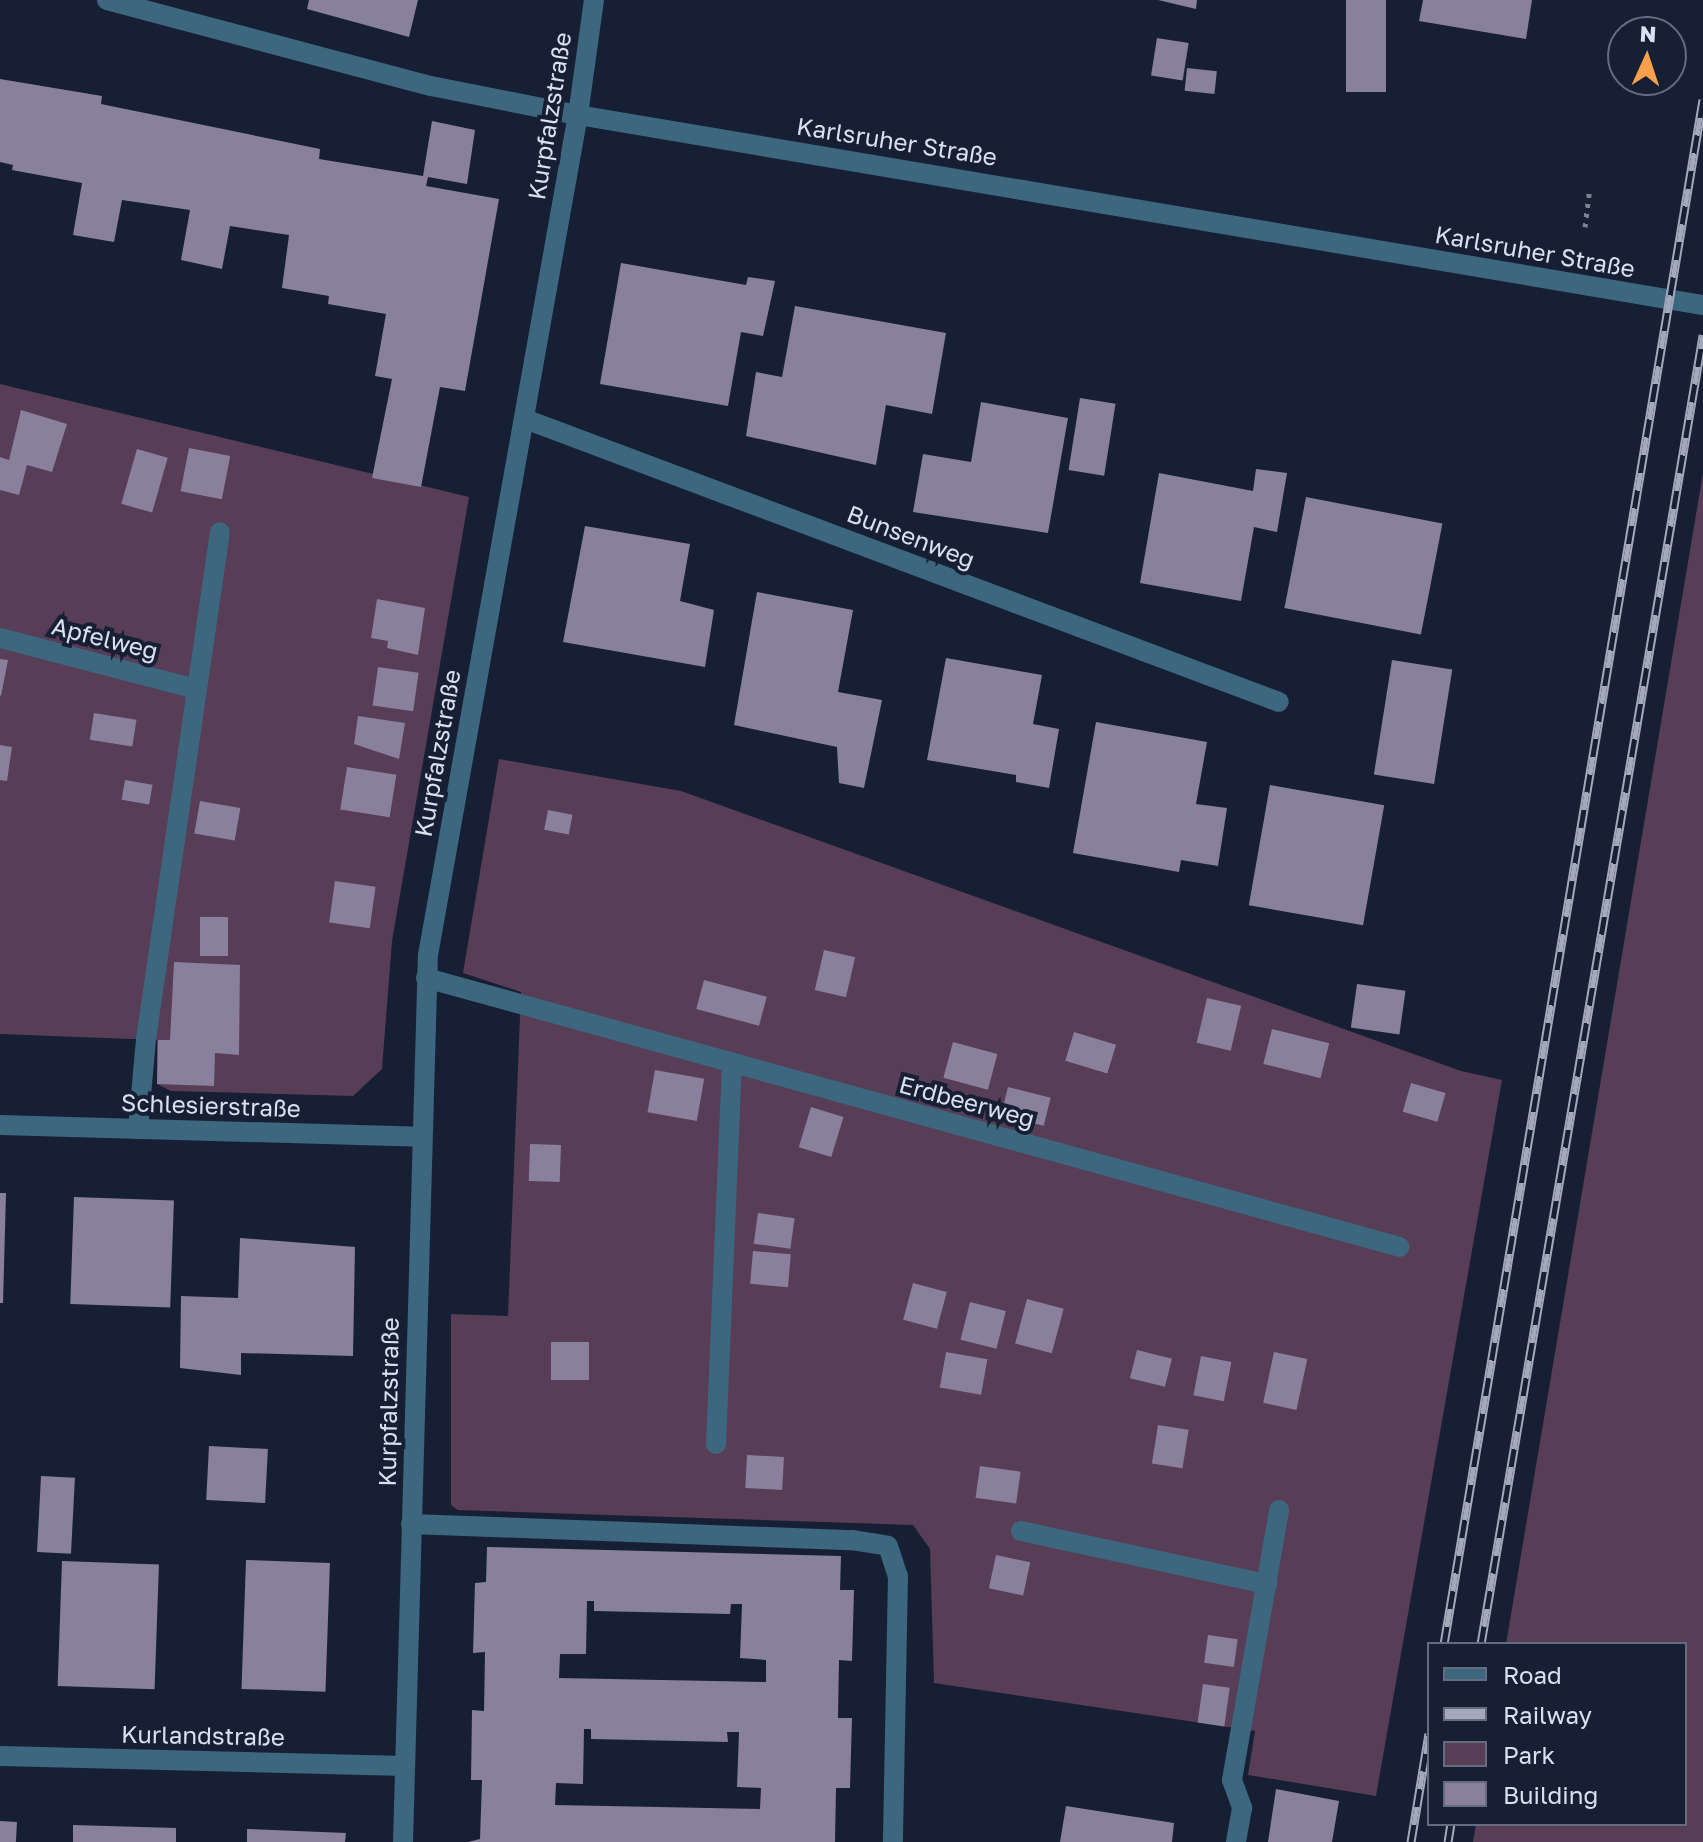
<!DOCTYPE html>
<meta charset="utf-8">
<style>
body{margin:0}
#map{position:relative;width:1703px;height:1842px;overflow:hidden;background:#171f34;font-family:"Golos Text",sans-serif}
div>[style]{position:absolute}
.green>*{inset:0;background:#573d55}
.building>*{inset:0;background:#88809c;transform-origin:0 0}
.path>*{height:5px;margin-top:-2.5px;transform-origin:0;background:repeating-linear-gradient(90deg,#7b8294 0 4px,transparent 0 10px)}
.service>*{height:20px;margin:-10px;padding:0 10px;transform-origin:10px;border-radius:10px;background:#3d667f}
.minor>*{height:20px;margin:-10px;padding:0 10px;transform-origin:10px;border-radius:10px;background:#3d667f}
.rail>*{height:9px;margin-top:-4.5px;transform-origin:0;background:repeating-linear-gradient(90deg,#171f34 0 18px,#a3a9ba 0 36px);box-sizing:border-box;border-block:2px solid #a3a9ba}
span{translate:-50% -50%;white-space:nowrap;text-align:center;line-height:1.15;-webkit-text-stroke:8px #171f34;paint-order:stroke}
.street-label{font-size:24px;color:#dae0ef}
.legend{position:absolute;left:1427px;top:1642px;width:260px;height:184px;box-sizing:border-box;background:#171f34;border:2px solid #656c7f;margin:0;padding:10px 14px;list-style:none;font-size:24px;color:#dae0ef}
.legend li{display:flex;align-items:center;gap:16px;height:40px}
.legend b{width:40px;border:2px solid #656c7f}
.north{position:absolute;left:1607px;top:16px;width:80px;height:80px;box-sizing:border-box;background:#171f34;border:2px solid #656c7f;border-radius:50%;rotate:3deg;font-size:22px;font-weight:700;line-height:32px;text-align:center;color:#dae0ef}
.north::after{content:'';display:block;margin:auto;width:28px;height:36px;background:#f8a04b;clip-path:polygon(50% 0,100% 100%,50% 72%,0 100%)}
</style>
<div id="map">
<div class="green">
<i style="clip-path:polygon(0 384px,469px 497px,392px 941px,382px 1069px,353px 1096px,171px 1091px,157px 1084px,157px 1040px,0 1034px)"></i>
<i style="clip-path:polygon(1703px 473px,1703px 1842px,1473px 1842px,1476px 1824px,1685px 1824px,1685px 1644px,1506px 1644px)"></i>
<i style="clip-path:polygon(499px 759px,681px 791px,1461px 1071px,1502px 1080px,1376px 1796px,1248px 1775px,1255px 1731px,934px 1683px,930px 1549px,913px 1525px,458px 1510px,451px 1505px,451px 1314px,508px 1316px,521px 992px,463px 973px)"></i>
</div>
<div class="building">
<i style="clip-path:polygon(309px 0,418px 0,409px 37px,307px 9px)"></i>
<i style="clip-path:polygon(1158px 0,1197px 0,1196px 9px)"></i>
<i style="left:1346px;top:0;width:40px;height:92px"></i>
<i style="clip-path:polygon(1423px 0,1532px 0,1526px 39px,1419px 21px)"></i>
<i style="left:1157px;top:38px;width:32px;height:38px;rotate:9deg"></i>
<i style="left:1187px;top:68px;width:30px;height:23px;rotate:6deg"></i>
<i style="clip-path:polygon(0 79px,102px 96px,101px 104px,320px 149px,319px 159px,423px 176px,432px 121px,475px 130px,467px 184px,428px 177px,426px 186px,499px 199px,465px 391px,440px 387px,421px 487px,372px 478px,392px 379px,375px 376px,386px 314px,328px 304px,329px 296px,282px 288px,289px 235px,230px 226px,222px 269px,181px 260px,190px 210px,122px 200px,114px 242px,73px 235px,82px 183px,12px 170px,13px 165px,0 162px)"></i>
<i style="clip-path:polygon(621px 263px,746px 285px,748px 277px,775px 281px,763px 336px,741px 332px,728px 406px,600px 384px)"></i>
<i style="clip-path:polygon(795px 306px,946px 333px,932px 414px,886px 405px,876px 465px,746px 436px,756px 372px,782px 377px)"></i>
<i style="left:1080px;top:398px;width:36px;height:73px;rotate:9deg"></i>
<i style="clip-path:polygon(981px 402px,1068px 418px,1048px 533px,913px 512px,923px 454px,971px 462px)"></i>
<i style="clip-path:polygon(21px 410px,67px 424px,52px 472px,27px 465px,19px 495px,0 490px,0 457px,9px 460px)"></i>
<i style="left:189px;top:448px;width:42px;height:44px;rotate:11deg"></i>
<i style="left:137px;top:449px;width:32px;height:57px;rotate:16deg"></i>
<i style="clip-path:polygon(1256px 469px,1287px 473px,1277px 532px,1254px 527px,1241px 601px,1140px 583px,1159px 473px,1253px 491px)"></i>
<i style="left:1306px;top:497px;width:139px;height:113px;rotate:11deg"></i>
<i style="clip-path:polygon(585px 526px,690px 544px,680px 601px,714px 610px,705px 667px,563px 642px)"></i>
<i style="clip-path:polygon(757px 592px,853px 610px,838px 692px,882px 700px,864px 788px,839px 783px,837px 747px,734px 725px)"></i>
<i style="clip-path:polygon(377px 599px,425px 608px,418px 655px,387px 648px,388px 641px,371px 638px)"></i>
<i style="clip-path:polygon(946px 658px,1042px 675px,1033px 724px,1059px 729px,1049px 788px,1016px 782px,1016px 775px,927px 760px)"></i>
<i style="clip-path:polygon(0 659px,8px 660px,1px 696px,0 695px)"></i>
<i style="left:1392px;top:660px;width:61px;height:116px;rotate:9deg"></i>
<i style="left:378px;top:667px;width:41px;height:39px;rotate:8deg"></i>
<i style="left:94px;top:713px;width:43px;height:27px;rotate:9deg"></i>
<i style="clip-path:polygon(358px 716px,405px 723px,399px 759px,354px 744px)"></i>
<i style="clip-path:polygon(1096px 722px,1207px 742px,1196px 804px,1227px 808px,1218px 866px,1181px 860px,1179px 872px,1073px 853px)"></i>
<i style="clip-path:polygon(0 745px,12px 747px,7px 781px,0 780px)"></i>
<i style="left:347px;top:767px;width:50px;height:43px;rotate:9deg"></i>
<i style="left:125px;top:780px;width:28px;height:20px;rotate:10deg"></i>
<i style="left:1270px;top:785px;width:116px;height:122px;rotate:10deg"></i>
<i style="left:200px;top:801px;width:41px;height:33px;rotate:10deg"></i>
<i style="left:548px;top:810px;width:25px;height:20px;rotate:11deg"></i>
<i style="left:335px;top:881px;width:41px;height:42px;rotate:8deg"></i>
<i style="left:200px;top:917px;width:28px;height:39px"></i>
<i style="left:824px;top:950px;width:32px;height:41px;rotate:13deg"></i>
<i style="clip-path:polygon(174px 962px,240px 965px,239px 1055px,215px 1053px,214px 1086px,157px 1084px,158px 1040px,170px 1040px)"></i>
<i style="left:704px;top:980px;width:65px;height:30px;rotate:15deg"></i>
<i style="left:1357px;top:984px;width:49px;height:44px;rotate:8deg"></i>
<i style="left:1207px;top:998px;width:35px;height:46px;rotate:13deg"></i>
<i style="left:1272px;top:1029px;width:59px;height:36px;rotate:14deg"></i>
<i style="left:1074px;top:1032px;width:44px;height:30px;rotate:17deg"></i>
<i style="left:953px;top:1042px;width:46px;height:37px;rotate:15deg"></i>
<i style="left:655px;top:1070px;width:50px;height:43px;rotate:10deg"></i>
<i style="left:1411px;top:1083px;width:36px;height:30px;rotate:16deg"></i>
<i style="left:1008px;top:1087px;width:44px;height:29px;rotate:14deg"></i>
<i style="left:811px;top:1107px;width:34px;height:42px;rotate:17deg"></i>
<i style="left:530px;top:1144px;width:31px;height:37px;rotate:2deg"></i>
<i style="clip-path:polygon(0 1193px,6px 1193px,3px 1303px,0 1303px)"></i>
<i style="left:74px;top:1197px;width:100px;height:107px;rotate:2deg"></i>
<i style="left:758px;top:1213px;width:37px;height:31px;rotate:8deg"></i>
<i style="clip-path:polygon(240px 1238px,355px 1247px,353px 1356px,241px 1353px,241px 1375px,180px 1368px,181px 1296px,238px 1298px)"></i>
<i style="left:753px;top:1251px;width:38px;height:33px;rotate:5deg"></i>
<i style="left:913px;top:1283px;width:35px;height:38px;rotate:15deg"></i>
<i style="left:1027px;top:1299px;width:38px;height:46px;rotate:15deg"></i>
<i style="left:970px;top:1302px;width:37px;height:39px;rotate:14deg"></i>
<i style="left:551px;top:1342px;width:38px;height:38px"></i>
<i style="left:1137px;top:1350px;width:36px;height:29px;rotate:14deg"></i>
<i style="left:946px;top:1352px;width:42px;height:36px;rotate:10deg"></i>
<i style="left:1274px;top:1352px;width:34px;height:52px;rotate:12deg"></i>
<i style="left:1201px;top:1356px;width:31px;height:40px;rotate:11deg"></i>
<i style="left:1158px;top:1425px;width:31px;height:39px;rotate:9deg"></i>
<i style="left:209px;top:1446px;width:59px;height:54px;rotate:3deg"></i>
<i style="left:747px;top:1455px;width:37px;height:33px;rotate:3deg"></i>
<i style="left:980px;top:1466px;width:41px;height:32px;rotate:8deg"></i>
<i style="left:41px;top:1476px;width:34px;height:76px;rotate:3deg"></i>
<i style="clip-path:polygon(evenodd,487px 1547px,841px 1556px,840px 1590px,854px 1590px,852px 1661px,839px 1660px,838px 1718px,852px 1718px,850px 1788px,836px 1788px,835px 1842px,468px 1842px,480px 1839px,482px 1780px,471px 1780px,472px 1710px,484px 1711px,485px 1652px,473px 1653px,475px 1583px,486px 1582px,487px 1547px,587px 1601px,594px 1601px,594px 1611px,730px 1614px,731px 1604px,742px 1604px,740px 1658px,766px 1660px,766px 1682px,559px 1678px,560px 1654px,586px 1654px,587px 1601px,487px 1547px,584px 1729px,591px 1729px,591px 1739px,728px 1742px,727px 1732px,739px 1732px,737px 1787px,761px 1788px,760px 1809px,555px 1805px,556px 1783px,583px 1784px,584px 1729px)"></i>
<i style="left:996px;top:1555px;width:35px;height:34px;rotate:12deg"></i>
<i style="left:246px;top:1560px;width:84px;height:129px;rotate:2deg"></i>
<i style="left:62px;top:1561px;width:97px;height:125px;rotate:2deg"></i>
<i style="left:1208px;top:1635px;width:30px;height:28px;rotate:8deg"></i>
<i style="left:1203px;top:1684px;width:27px;height:39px;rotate:8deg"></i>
<i style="clip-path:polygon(1276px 1789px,1339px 1801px,1332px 1842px,1268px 1842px)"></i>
<i style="clip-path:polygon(1066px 1806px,1174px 1823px,1172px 1842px,1060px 1842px)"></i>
<i style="left:0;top:1821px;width:17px;height:21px;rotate:3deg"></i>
<i style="clip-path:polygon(73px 1825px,176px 1828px,176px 1842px,73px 1842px)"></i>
<i style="clip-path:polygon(247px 1829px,346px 1833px,345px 1842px,247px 1842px)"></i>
</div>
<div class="path">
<i style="left:1585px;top:227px;width:38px;rotate:-83deg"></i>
</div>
<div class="service">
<i style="left:0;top:638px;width:203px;rotate:14.6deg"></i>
<i style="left:426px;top:978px;width:1010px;rotate:15.44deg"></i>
<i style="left:138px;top:1129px;width:90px;rotate:-84.9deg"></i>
<i style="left:146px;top:1039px;width:512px;rotate:-81.7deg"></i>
<i style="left:716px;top:1444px;width:380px;rotate:-87.6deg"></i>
<i style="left:411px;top:1524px;width:441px;rotate:2.1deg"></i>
<i style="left:852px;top:1540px;width:36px;rotate:9deg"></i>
<i style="left:888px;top:1546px;width:32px;rotate:72deg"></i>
<i style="left:898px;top:1576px;width:266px;rotate:91.1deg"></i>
<i style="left:1021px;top:1531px;width:252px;rotate:12.2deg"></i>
<i style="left:1232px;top:1780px;width:274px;rotate:-80.1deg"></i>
</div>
<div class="minor">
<i style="left:107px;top:0;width:335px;rotate:14.9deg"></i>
<i style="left:431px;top:86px;width:150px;rotate:11.2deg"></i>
<i style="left:578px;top:115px;width:1141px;rotate:9.59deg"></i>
<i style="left:525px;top:419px;width:805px;rotate:20.57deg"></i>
<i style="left:0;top:1125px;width:420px;rotate:1.6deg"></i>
<i style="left:0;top:1756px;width:405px;rotate:1.4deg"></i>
<i style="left:1232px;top:1780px;width:30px;rotate:70deg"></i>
<i style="left:1242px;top:1808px;width:35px;rotate:100deg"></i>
<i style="left:403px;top:1842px;width:887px;rotate:-88.39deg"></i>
<i style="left:428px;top:955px;width:853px;rotate:-79.88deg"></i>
<i style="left:578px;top:115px;width:116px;rotate:-82.1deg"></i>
</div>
<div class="rail">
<i style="left:1444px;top:1644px;width:1566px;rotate:-80.48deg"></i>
<i style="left:1481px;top:1644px;width:1328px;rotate:-80.37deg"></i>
<i style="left:1411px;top:1842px;width:110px;rotate:-80.6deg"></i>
<i style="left:1448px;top:1842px;width:18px;rotate:-81deg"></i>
</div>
<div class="street-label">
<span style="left:549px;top:116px;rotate:-81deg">Kurpfalzstraße</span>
<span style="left:897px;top:141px;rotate:9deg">Karlsruher Straße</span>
<span style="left:1535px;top:251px;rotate:10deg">Karlsruher Straße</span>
<span style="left:911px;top:536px;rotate:21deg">Bunsenweg</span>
<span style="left:105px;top:638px;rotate:14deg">Apfelweg</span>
<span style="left:437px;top:753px;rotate:-80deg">Kurpfalzstraße</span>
<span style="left:967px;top:1101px;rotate:15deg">Erdbeerweg</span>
<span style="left:211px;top:1105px;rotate:2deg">Schlesierstraße</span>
<span style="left:388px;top:1402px;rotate:-89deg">Kurpfalzstraße</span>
<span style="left:203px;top:1735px;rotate:1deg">Kurlandstraße</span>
</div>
<ul class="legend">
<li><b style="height:10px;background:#3d667f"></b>Road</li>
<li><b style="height:10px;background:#a3a9ba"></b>Railway</li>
<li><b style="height:22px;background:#573d55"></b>Park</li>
<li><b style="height:22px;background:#88809c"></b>Building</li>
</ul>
<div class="north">N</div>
</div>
